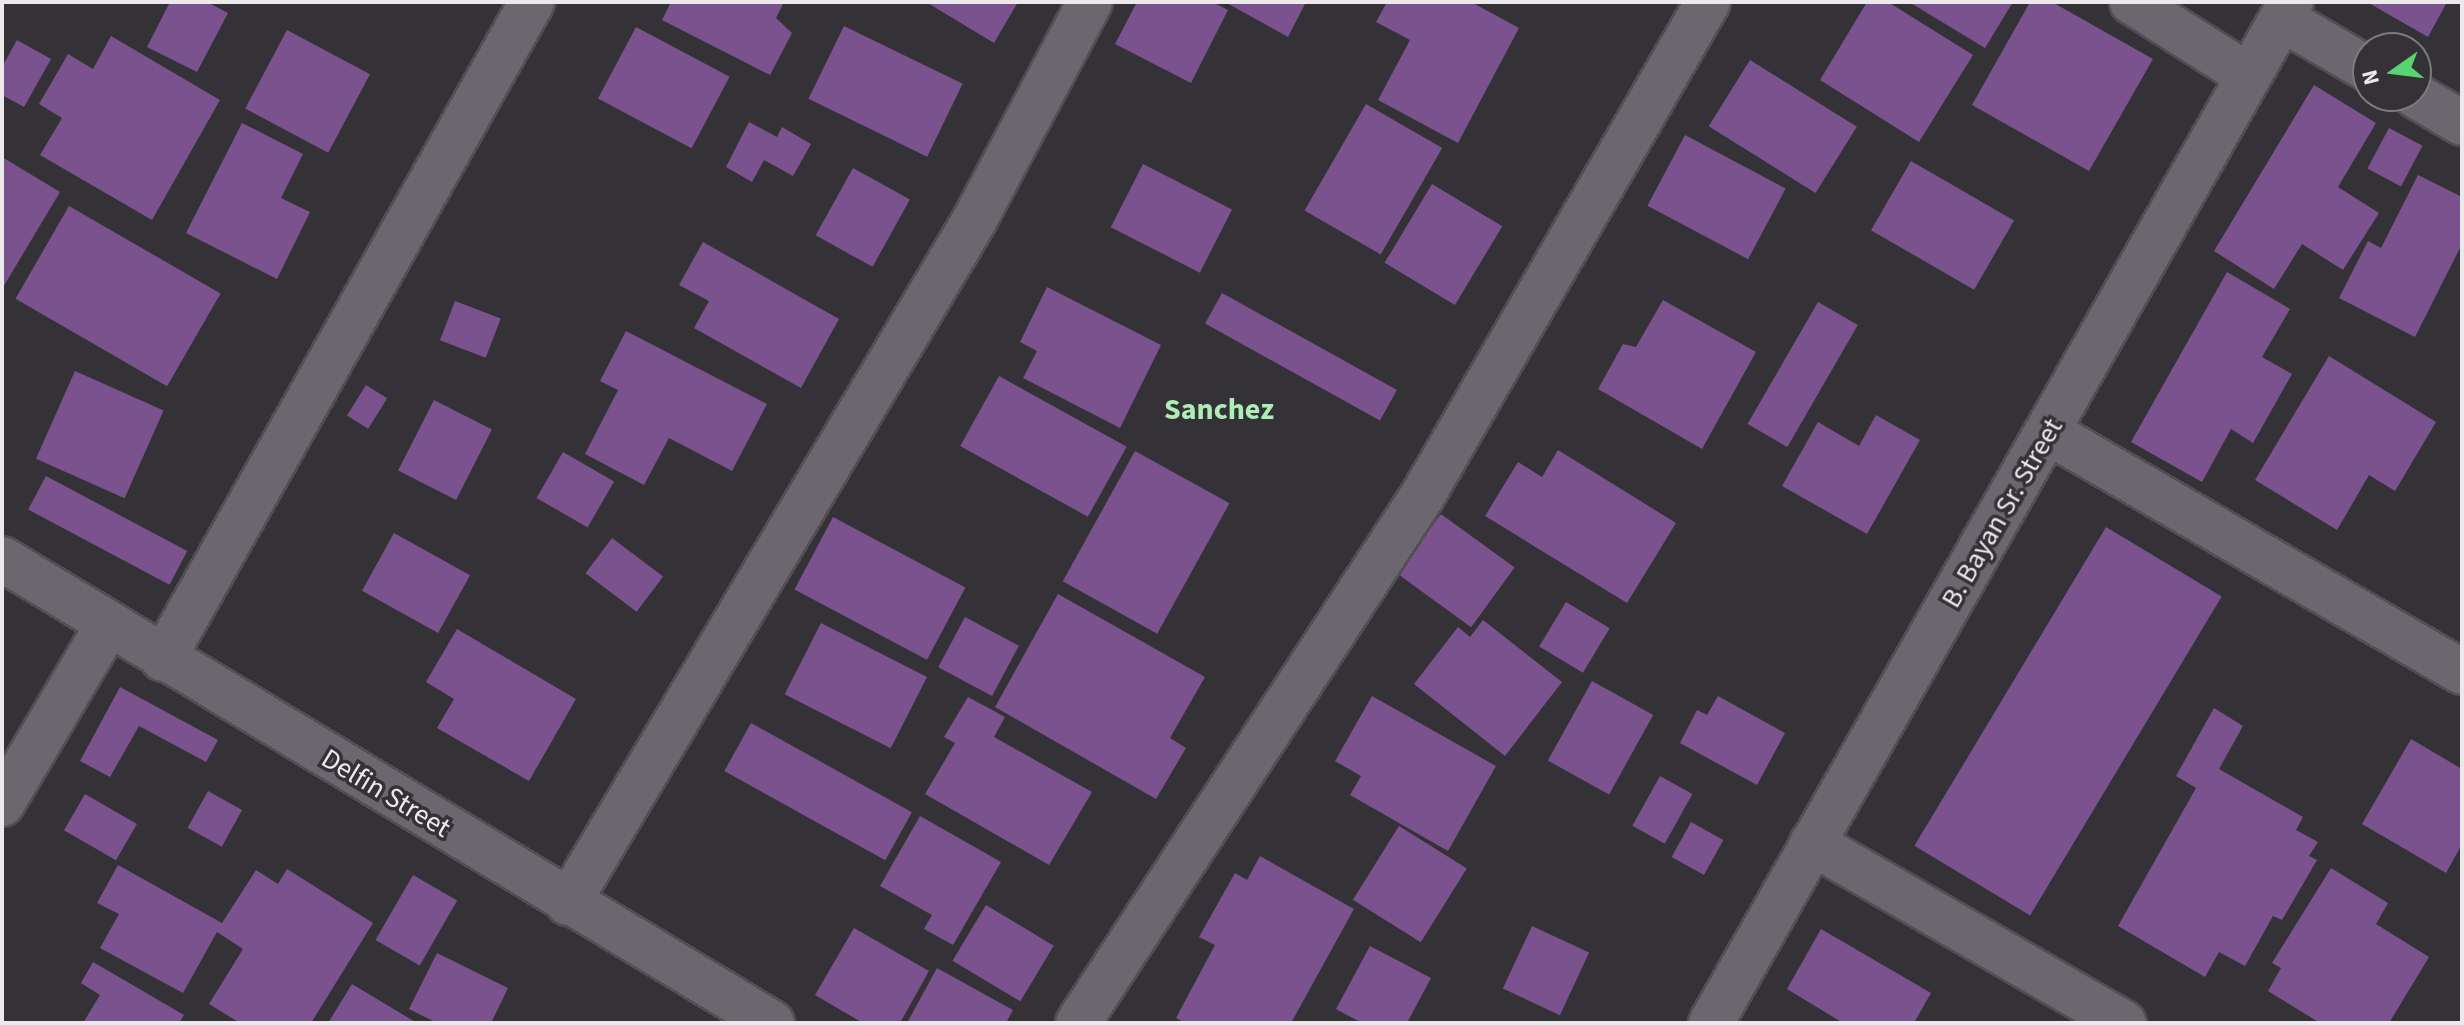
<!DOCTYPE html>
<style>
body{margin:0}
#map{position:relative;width:2464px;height:1025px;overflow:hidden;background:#343137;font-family:"Source Sans 3",sans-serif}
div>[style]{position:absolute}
.building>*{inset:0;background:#7a538e;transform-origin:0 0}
.roads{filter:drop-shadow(2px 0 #524e54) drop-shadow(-2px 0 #524e54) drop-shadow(0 2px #524e54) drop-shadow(0 -2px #524e54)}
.minor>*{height:44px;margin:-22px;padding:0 22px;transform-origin:22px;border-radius:22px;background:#6c676e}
span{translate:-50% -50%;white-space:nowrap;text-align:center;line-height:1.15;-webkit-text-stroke:7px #343137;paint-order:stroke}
.street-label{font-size:28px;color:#ece9ed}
.neighbourhood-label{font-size:30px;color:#aeedb5;font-weight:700}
.frame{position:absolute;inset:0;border:4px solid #ece9ed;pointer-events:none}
.north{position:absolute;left:2352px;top:32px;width:80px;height:80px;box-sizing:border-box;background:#343137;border:2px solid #7e7b80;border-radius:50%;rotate:256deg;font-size:22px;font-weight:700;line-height:32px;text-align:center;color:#ece9ed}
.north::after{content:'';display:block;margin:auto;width:28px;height:36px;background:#58d56f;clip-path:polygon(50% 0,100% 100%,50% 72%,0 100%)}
</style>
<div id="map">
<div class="building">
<i style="clip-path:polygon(170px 2px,207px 2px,228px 13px,197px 72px,147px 47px)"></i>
<i style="clip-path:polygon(671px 2px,784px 2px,776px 18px,792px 33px,770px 75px,662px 20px)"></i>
<i style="clip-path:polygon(926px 2px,1018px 2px,994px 43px)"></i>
<i style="clip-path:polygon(1137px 2px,1212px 2px,1228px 10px,1191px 83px,1115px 44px)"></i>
<i style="clip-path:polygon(1225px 2px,1306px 2px,1288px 37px)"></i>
<i style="clip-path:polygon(1387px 2px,1471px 2px,1519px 28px,1458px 143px,1378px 100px,1410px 40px,1376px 22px)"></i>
<i style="clip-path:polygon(1867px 2px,1888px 2px,1973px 55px,1919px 142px,1820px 80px)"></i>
<i style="clip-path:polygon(1909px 2px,2013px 2px,1985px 48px)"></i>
<i style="clip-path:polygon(2030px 2px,2052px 2px,2153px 59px,2089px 171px,1972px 105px)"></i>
<i style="clip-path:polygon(2367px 2px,2447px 2px,2428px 37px)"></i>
<i style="left:844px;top:26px;width:132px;height:81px;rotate:26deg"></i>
<i style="left:636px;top:27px;width:106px;height:81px;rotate:28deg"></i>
<i style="left:287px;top:30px;width:94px;height:89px;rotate:28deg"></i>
<i style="clip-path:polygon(111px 36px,220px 100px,152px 220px,40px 155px,62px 118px,39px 104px,68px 54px,93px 69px)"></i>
<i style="clip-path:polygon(17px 40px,51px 59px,24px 107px,2px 95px,2px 67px)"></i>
<i style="left:1750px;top:60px;width:126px;height:78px;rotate:32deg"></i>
<i style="clip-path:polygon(2314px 85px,2376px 123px,2338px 187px,2379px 213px,2343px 270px,2302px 244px,2274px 289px,2214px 251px)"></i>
<i style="left:1366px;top:104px;width:88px;height:123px;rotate:30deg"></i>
<i style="clip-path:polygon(749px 122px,777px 137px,782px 127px,811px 144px,793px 176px,764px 160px,752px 182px,726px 167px)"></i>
<i style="clip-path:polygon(242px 123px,303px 154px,281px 198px,310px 212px,277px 279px,186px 233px)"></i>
<i style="left:2389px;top:128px;width:38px;height:46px;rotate:28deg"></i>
<i style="left:1685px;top:135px;width:114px;height:80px;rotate:28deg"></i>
<i style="clip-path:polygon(2px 157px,60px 192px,2px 289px)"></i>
<i style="left:1911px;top:161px;width:119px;height:80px;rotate:30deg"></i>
<i style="left:1143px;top:164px;width:100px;height:71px;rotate:27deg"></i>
<i style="left:853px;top:168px;width:65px;height:77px;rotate:29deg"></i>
<i style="clip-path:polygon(2418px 175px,2462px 197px,2462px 244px,2415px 337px,2339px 298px,2368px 241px,2381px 248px)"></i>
<i style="left:1432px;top:184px;width:82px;height:92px;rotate:31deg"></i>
<i style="left:69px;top:206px;width:175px;height:107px;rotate:30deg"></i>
<i style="clip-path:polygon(703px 242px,839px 319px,801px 388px,694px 328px,709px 301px,679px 285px)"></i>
<i style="clip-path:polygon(2227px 272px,2290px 309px,2262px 357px,2292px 374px,2253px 443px,2231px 429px,2202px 482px,2131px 442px)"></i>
<i style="clip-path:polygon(1047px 287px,1161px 345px,1120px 428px,1023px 378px,1037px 351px,1020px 342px)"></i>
<i style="left:1222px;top:293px;width:200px;height:35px;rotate:29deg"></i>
<i style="clip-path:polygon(1663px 300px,1756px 352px,1702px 449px,1598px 389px,1623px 344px,1636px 347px)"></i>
<i style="left:455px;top:301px;width:49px;height:42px;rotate:21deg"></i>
<i style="left:1818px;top:302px;width:46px;height:141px;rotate:30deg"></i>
<i style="clip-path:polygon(626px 331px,767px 404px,732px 471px,669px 438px,644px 485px,585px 454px,618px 390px,600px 381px)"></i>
<i style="clip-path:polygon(2329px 356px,2436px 422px,2395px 491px,2369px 475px,2337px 530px,2255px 480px)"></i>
<i style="left:75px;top:371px;width:97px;height:96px;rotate:24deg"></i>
<i style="left:999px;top:376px;width:146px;height:80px;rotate:29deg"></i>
<i style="left:366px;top:385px;width:25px;height:36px;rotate:32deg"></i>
<i style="left:434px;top:400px;width:65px;height:79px;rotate:27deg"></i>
<i style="clip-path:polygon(1876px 415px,1920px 440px,1867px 534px,1782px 486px,1818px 422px,1859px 446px)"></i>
<i style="clip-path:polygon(1558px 450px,1676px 523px,1627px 603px,1485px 516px,1518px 462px,1542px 477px)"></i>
<i style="left:1135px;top:451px;width:108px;height:149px;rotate:29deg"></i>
<i style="left:563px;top:452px;width:59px;height:53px;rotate:30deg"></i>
<i style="left:46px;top:476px;width:160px;height:38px;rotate:28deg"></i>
<i style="left:1441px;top:514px;width:91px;height:74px;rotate:36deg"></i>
<i style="left:833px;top:517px;width:150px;height:82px;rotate:28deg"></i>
<i style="left:2106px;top:527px;width:135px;height:372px;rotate:31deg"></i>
<i style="left:394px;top:533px;width:87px;height:66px;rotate:29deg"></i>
<i style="left:612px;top:538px;width:64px;height:44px;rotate:37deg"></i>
<i style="clip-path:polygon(1058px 594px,1205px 677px,1170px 738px,1186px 748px,1156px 799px,995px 707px)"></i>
<i style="left:1566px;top:602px;width:51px;height:52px;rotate:31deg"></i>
<i style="left:965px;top:617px;width:61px;height:57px;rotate:28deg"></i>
<i style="clip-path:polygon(1483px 620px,1562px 682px,1505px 756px,1414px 684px,1458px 627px,1470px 637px)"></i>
<i style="left:821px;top:623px;width:119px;height:80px;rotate:27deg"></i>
<i style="clip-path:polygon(457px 629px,576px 699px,529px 781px,437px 728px,454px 699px,426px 682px)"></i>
<i style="left:1592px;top:681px;width:70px;height:91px;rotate:29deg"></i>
<i style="clip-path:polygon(120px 687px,218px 740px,206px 762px,139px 726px,110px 777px,80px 761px)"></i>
<i style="clip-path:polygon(1372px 696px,1496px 766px,1448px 851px,1350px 795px,1361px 776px,1335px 761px)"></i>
<i style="clip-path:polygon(1718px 696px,1785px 733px,1757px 785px,1680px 743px,1697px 710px,1707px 715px)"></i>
<i style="clip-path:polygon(968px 697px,1005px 717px,994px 737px,1092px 792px,1049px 865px,925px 794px,955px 743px,944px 737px)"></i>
<i style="clip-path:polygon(2214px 708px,2243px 726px,2219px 769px,2303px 817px,2296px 830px,2318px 842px,2309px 856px,2317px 860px,2282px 920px,2273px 916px,2245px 966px,2219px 952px,2205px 977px,2118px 926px,2196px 788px,2176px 776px)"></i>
<i style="left:751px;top:723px;width:184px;height:55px;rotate:29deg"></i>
<i style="clip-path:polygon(2411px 739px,2462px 769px,2462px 844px,2446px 873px,2362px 824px)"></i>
<i style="left:1660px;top:776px;width:37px;height:57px;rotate:29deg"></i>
<i style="left:208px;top:791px;width:39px;height:42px;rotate:29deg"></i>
<i style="left:85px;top:794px;width:60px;height:42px;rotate:30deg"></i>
<i style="clip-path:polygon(920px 816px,1001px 862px,953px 945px,924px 929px,932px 915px,880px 886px)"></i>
<i style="left:1691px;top:822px;width:37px;height:40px;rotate:29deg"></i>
<i style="left:1399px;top:826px;width:80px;height:87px;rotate:32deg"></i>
<i style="clip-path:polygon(1260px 856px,1354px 909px,1291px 1023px,1185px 1023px,1176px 1018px,1215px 945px,1199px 937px,1235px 873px,1247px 880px)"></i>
<i style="clip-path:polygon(118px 865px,222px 923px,256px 870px,278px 884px,287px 869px,373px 923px,311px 1023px,240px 1023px,209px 1004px,243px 949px,217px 932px,183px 993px,100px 948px,119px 914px,97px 903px)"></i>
<i style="clip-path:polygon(2331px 868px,2388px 903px,2376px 924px,2429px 957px,2389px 1023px,2320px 1023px,2268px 991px,2281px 968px,2272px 963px)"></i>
<i style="left:413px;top:875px;width:51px;height:75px;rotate:30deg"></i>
<i style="left:986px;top:905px;width:79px;height:65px;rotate:31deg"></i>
<i style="left:1532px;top:926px;width:63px;height:69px;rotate:25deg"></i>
<i style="clip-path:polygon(854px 928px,929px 971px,900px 1023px,863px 1023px,815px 995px)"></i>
<i style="clip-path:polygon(1821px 929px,1931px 993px,1914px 1023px,1843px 1023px,1787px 989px)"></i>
<i style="clip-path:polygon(1370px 946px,1431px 978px,1407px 1023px,1362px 1023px,1336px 1009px)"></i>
<i style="clip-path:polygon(437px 953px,508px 988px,491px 1023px,437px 1023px,409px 1009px)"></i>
<i style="clip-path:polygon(93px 962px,184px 1015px,179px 1023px,83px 1023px,100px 995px,81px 983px)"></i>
<i style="clip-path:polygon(937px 968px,1013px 1010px,1006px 1023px,907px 1023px)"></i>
<i style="clip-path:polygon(352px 984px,417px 1023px,328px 1023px)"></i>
</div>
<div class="roads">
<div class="minor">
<i style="left:2132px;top:2px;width:138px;rotate:32.3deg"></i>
<i style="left:2282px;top:19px;width:99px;rotate:30.2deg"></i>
<i style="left:2416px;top:96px;width:53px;rotate:30.4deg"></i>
<i style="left:2048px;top:432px;width:479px;rotate:30.1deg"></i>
<i style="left:2px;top:559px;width:899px;rotate:31.07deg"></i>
<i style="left:163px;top:659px;width:754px;rotate:-60.68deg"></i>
<i style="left:2px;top:804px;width:210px;rotate:-59.4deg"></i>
<i style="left:1812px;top:843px;width:360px;rotate:30deg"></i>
<i style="left:568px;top:903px;width:794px;rotate:-59.23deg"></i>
<i style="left:974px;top:221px;width:248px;rotate:-62.1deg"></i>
<i style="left:1078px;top:1023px;width:631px;rotate:-56.84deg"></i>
<i style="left:1423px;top:495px;width:569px;rotate:-59.97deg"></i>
<i style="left:1711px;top:1023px;width:1174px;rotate:-60.4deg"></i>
</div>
</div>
<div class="street-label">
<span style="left:2002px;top:513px;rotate:-60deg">B. Bayan Sr. Street</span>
<span style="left:386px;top:793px;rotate:31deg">Delfin Street</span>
</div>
<div class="neighbourhood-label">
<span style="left:1219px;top:410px">Sanchez</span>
</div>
<div class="frame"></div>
<div class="north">N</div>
</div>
